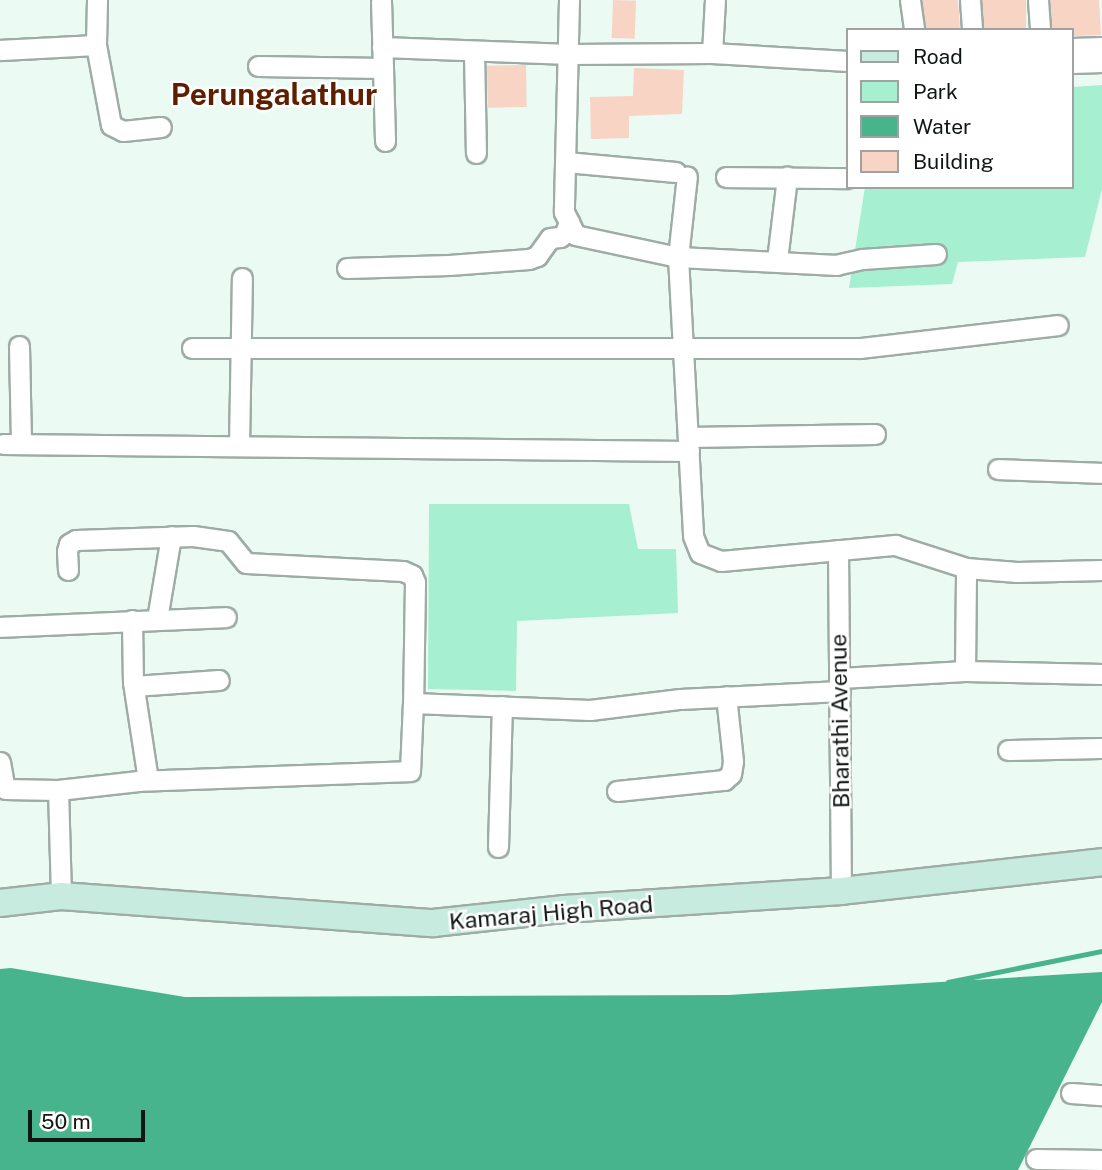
<!DOCTYPE html>
<style>
body{margin:0}
#map{position:relative;width:1102px;height:1170px;overflow:hidden;background:#ebfaf3;font-family:"Public Sans",sans-serif}
div>[style]{position:absolute}
.green>*{inset:0;background:#a6f0d1}
.water>*{inset:0;background:#48b48e}
.stream>*{height:4.5px;margin:-2.25px;padding:0 2.25px;transform-origin:2.25px;border-radius:2.25px;background:#48b48e}
.building>*{inset:0;background:#f8d4c5;transform-origin:0 0}
.roads{filter:drop-shadow(2px 0 #9eaca6) drop-shadow(-2px 0 #9eaca6) drop-shadow(0 2px #9eaca6) drop-shadow(0 -2px #9eaca6)}
.street>*{height:19px;margin:-9.5px;padding:0 9.5px;transform-origin:9.5px;border-radius:9.5px;background:#fff}
.secondary>*{height:26px;margin:-13px;padding:0 13px;transform-origin:13px;border-radius:13px;background:#c8ebdf}
span{translate:-50% -50%;white-space:nowrap;text-align:center;line-height:1.15;-webkit-text-stroke:5px #fff;paint-order:stroke}
.street-label{font-size:23px;color:#101613}
.district-label{font-size:30px;color:#5e1f00;font-weight:700}
.legend{position:absolute;left:846px;top:28px;width:228px;height:161px;box-sizing:border-box;background:#fff;border:2px solid #9fa2a1;margin:0;padding:9px 12px;list-style:none;font-size:21px;color:#101613}
.legend li{display:flex;align-items:center;gap:14px;height:35px}
.legend b{width:35px;border:2px solid #9fa2a1}
.scale{position:absolute;left:28px;top:1110px;width:117px;height:32px;box-sizing:border-box;border:4px solid #101613;border-top:0;padding-left:9px;font-size:21px;line-height:24px;white-space:nowrap;color:#101613;-webkit-text-stroke:5px #fff;paint-order:stroke}
</style>
<div id="map">
<div class="green">
<i style="clip-path:polygon(1102px 85px,1102px 189px,1085px 257px,958px 262px,952px 284px,849px 288px,865px 187px,1072px 187px,1072px 87px)"></i>
<i style="clip-path:polygon(429px 504px,629px 504px,638px 549px,676px 549px,678px 613px,517px 621px,516px 691px,428px 689px)"></i>
</div>
<div class="water">
<i style="clip-path:polygon(11px 968px,185px 997px,729px 995px,1102px 972px,1102px 1002px,1018px 1170px,0 1170px,0 969px)"></i>
</div>
<div class="stream">
<i style="left:948px;top:982px;width:157px;rotate:-11.4deg"></i>
</div>
<div class="building">
<i style="left:613px;top:0;width:23px;height:38px;rotate:2deg"></i>
<i style="clip-path:polygon(922px 0,958px 0,960px 30px,926px 30px)"></i>
<i style="left:982px;top:0;width:44px;height:30px"></i>
<i style="clip-path:polygon(1050px 0,1099px 0,1101px 35px,1072px 36px,1072px 30px,1052px 30px)"></i>
<i style="left:526px;top:65px;width:42px;height:39px;rotate:89deg"></i>
<i style="clip-path:polygon(634px 68px,684px 70px,682px 114px,629px 116px,629px 138px,591px 139px,590px 97px,633px 96px)"></i>
</div>
<div class="roads">
<div class="street">
<i style="left:97px;top:0;width:45px;rotate:91.3deg"></i>
<i style="left:96px;top:45px;width:81px;rotate:79.4deg"></i>
<i style="left:111px;top:125px;width:13px;rotate:27deg"></i>
<i style="left:123px;top:131px;width:38px;rotate:-6deg"></i>
<i style="left:569px;top:0;width:212px;rotate:91.4deg"></i>
<i style="left:564px;top:212px;width:25px;rotate:64deg"></i>
<i style="left:575px;top:235px;width:105px;rotate:12.1deg"></i>
<i style="left:678px;top:257px;width:81px;rotate:-83.7deg"></i>
<i style="left:910px;top:0;width:30px;rotate:82deg"></i>
<i style="left:970px;top:0;width:30px;rotate:86deg"></i>
<i style="left:1038px;top:0;width:30px;rotate:86deg"></i>
<i style="left:382px;top:47px;width:188px;rotate:2.1deg"></i>
<i style="left:570px;top:54px;width:142px;rotate:-0.4deg"></i>
<i style="left:712px;top:53px;width:136px;rotate:3.4deg"></i>
<i style="left:1072px;top:48px;width:30px;rotate:-2deg"></i>
<i style="left:0;top:50px;width:96px;rotate:-3deg"></i>
<i style="left:474px;top:51px;width:102px;rotate:88.9deg"></i>
<i style="left:712px;top:53px;width:53px;rotate:-86.8deg"></i>
<i style="left:1072px;top:63px;width:30px;rotate:-2deg"></i>
<i style="left:258px;top:66px;width:125px;rotate:0.9deg"></i>
<i style="left:383px;top:68px;width:67px;rotate:-91.7deg"></i>
<i style="left:383px;top:68px;width:73px;rotate:88.4deg"></i>
<i style="left:566px;top:162px;width:110px;rotate:5.2deg"></i>
<i style="left:726px;top:177px;width:121px;rotate:0.5deg"></i>
<i style="left:936px;top:254px;width:74px;rotate:176.1deg"></i>
<i style="left:862px;top:259px;width:26px;rotate:167deg"></i>
<i style="left:837px;top:265px;width:159px;rotate:-177.1deg"></i>
<i style="left:678px;top:257px;width:279px;rotate:86.9deg"></i>
<i style="left:693px;top:536px;width:18px;rotate:68deg"></i>
<i style="left:700px;top:553px;width:22px;rotate:21deg"></i>
<i style="left:721px;top:561px;width:175px;rotate:-5.3deg"></i>
<i style="left:895px;top:545px;width:75px;rotate:17.9deg"></i>
<i style="left:966px;top:568px;width:51px;rotate:4.5deg"></i>
<i style="left:1017px;top:572px;width:85px;rotate:-1.3deg"></i>
<i style="left:777px;top:260px;width:84px;rotate:-83.1deg"></i>
<i style="left:347px;top:268px;width:102px;rotate:-1.7deg"></i>
<i style="left:449px;top:265px;width:80px;rotate:-4.3deg"></i>
<i style="left:529px;top:259px;width:9px;rotate:-21deg"></i>
<i style="left:537px;top:256px;width:22px;rotate:-54deg"></i>
<i style="left:550px;top:238px;width:10px;rotate:-6deg"></i>
<i style="left:560px;top:237px;width:6px;rotate:-39deg"></i>
<i style="left:565px;top:233px;width:12px;rotate:-70deg"></i>
<i style="left:19px;top:346px;width:98px;rotate:88.8deg"></i>
<i style="left:192px;top:348px;width:668px"></i>
<i style="left:860px;top:348px;width:199px;rotate:-6.6deg"></i>
<i style="left:688px;top:437px;width:187px;rotate:-0.9deg"></i>
<i style="left:3px;top:444px;width:686px;rotate:0.58deg"></i>
<i style="left:239px;top:446px;width:168px;rotate:-89deg"></i>
<i style="left:998px;top:469px;width:104px;rotate:2.2deg"></i>
<i style="left:838px;top:550px;width:341px;rotate:89.5deg"></i>
<i style="left:68px;top:570px;width:19px;rotate:-93deg"></i>
<i style="left:67px;top:551px;width:7px;rotate:-74deg"></i>
<i style="left:69px;top:544px;width:8px;rotate:-30deg"></i>
<i style="left:76px;top:540px;width:117px;rotate:-2deg"></i>
<i style="left:193px;top:536px;width:35px;rotate:8deg"></i>
<i style="left:228px;top:541px;width:28px;rotate:51deg"></i>
<i style="left:246px;top:563px;width:157px;rotate:2.9deg"></i>
<i style="left:403px;top:571px;width:10px;rotate:24deg"></i>
<i style="left:412px;top:575px;width:8px;rotate:67deg"></i>
<i style="left:415px;top:582px;width:121px;rotate:90.9deg"></i>
<i style="left:157px;top:619px;width:84px;rotate:-80.4deg"></i>
<i style="left:132px;top:620px;width:62px;rotate:89.1deg"></i>
<i style="left:133px;top:682px;width:99px;rotate:81.3deg"></i>
<i style="left:0;top:627px;width:226px;rotate:-2.5deg"></i>
<i style="left:965px;top:671px;width:103px;rotate:-89.4deg"></i>
<i style="left:840px;top:678px;width:125px;rotate:-3.2deg"></i>
<i style="left:965px;top:671px;width:137px;rotate:1.3deg"></i>
<i style="left:134px;top:686px;width:85px;rotate:-4deg"></i>
<i style="left:1008px;top:750px;width:94px;rotate:-1.2deg"></i>
<i style="left:0;top:762px;width:27px;rotate:80deg"></i>
<i style="left:5px;top:789px;width:53px;rotate:1.1deg"></i>
<i style="left:617px;top:791px;width:108px;rotate:-5.9deg"></i>
<i style="left:724px;top:780px;width:9px;rotate:-41deg"></i>
<i style="left:731px;top:774px;width:13px;rotate:-81deg"></i>
<i style="left:733px;top:761px;width:65px;rotate:-96.1deg"></i>
<i style="left:498px;top:847px;width:141px;rotate:-88.4deg"></i>
<i style="left:61px;top:896px;width:106px;rotate:-91.6deg"></i>
<i style="left:58px;top:790px;width:81px;rotate:-6.4deg"></i>
<i style="left:138px;top:781px;width:272px;rotate:-2.1deg"></i>
<i style="left:410px;top:771px;width:68px;rotate:-87.5deg"></i>
<i style="left:413px;top:703px;width:177px;rotate:2.3deg"></i>
<i style="left:590px;top:710px;width:91px;rotate:-7deg"></i>
<i style="left:680px;top:699px;width:160px;rotate:-2.9deg"></i>
<i style="left:1071px;top:1093px;width:31px;rotate:4deg"></i>
<i style="left:1036px;top:1159px;width:66px;rotate:0.9deg"></i>
</div>
<div class="secondary">
<i style="left:0;top:903px;width:61px;rotate:-6.5deg"></i>
<i style="left:61px;top:896px;width:373px;rotate:4.2deg"></i>
<i style="left:433px;top:923px;width:132px;rotate:-6.1deg"></i>
<i style="left:564px;top:909px;width:278px;rotate:-3.7deg"></i>
<i style="left:841px;top:891px;width:263px;rotate:-6.3deg"></i>
</div>
</div>
<div class="street-label">
<span style="left:840px;top:721px;rotate:-91deg">Bharathi Avenue</span>
<span style="left:551px;top:913px;rotate:-5deg">Kamaraj High Road</span>
</div>
<div class="district-label">
<span style="left:274px;top:94px">Perungalathur</span>
</div>
<ul class="legend">
<li><b style="height:9px;background:#c8ebdf"></b>Road</li>
<li><b style="height:19px;background:#a6f0d1"></b>Park</li>
<li><b style="height:19px;background:#48b48e"></b>Water</li>
<li><b style="height:19px;background:#f8d4c5"></b>Building</li>
</ul>
<div class="scale">50 m</div>
</div>
